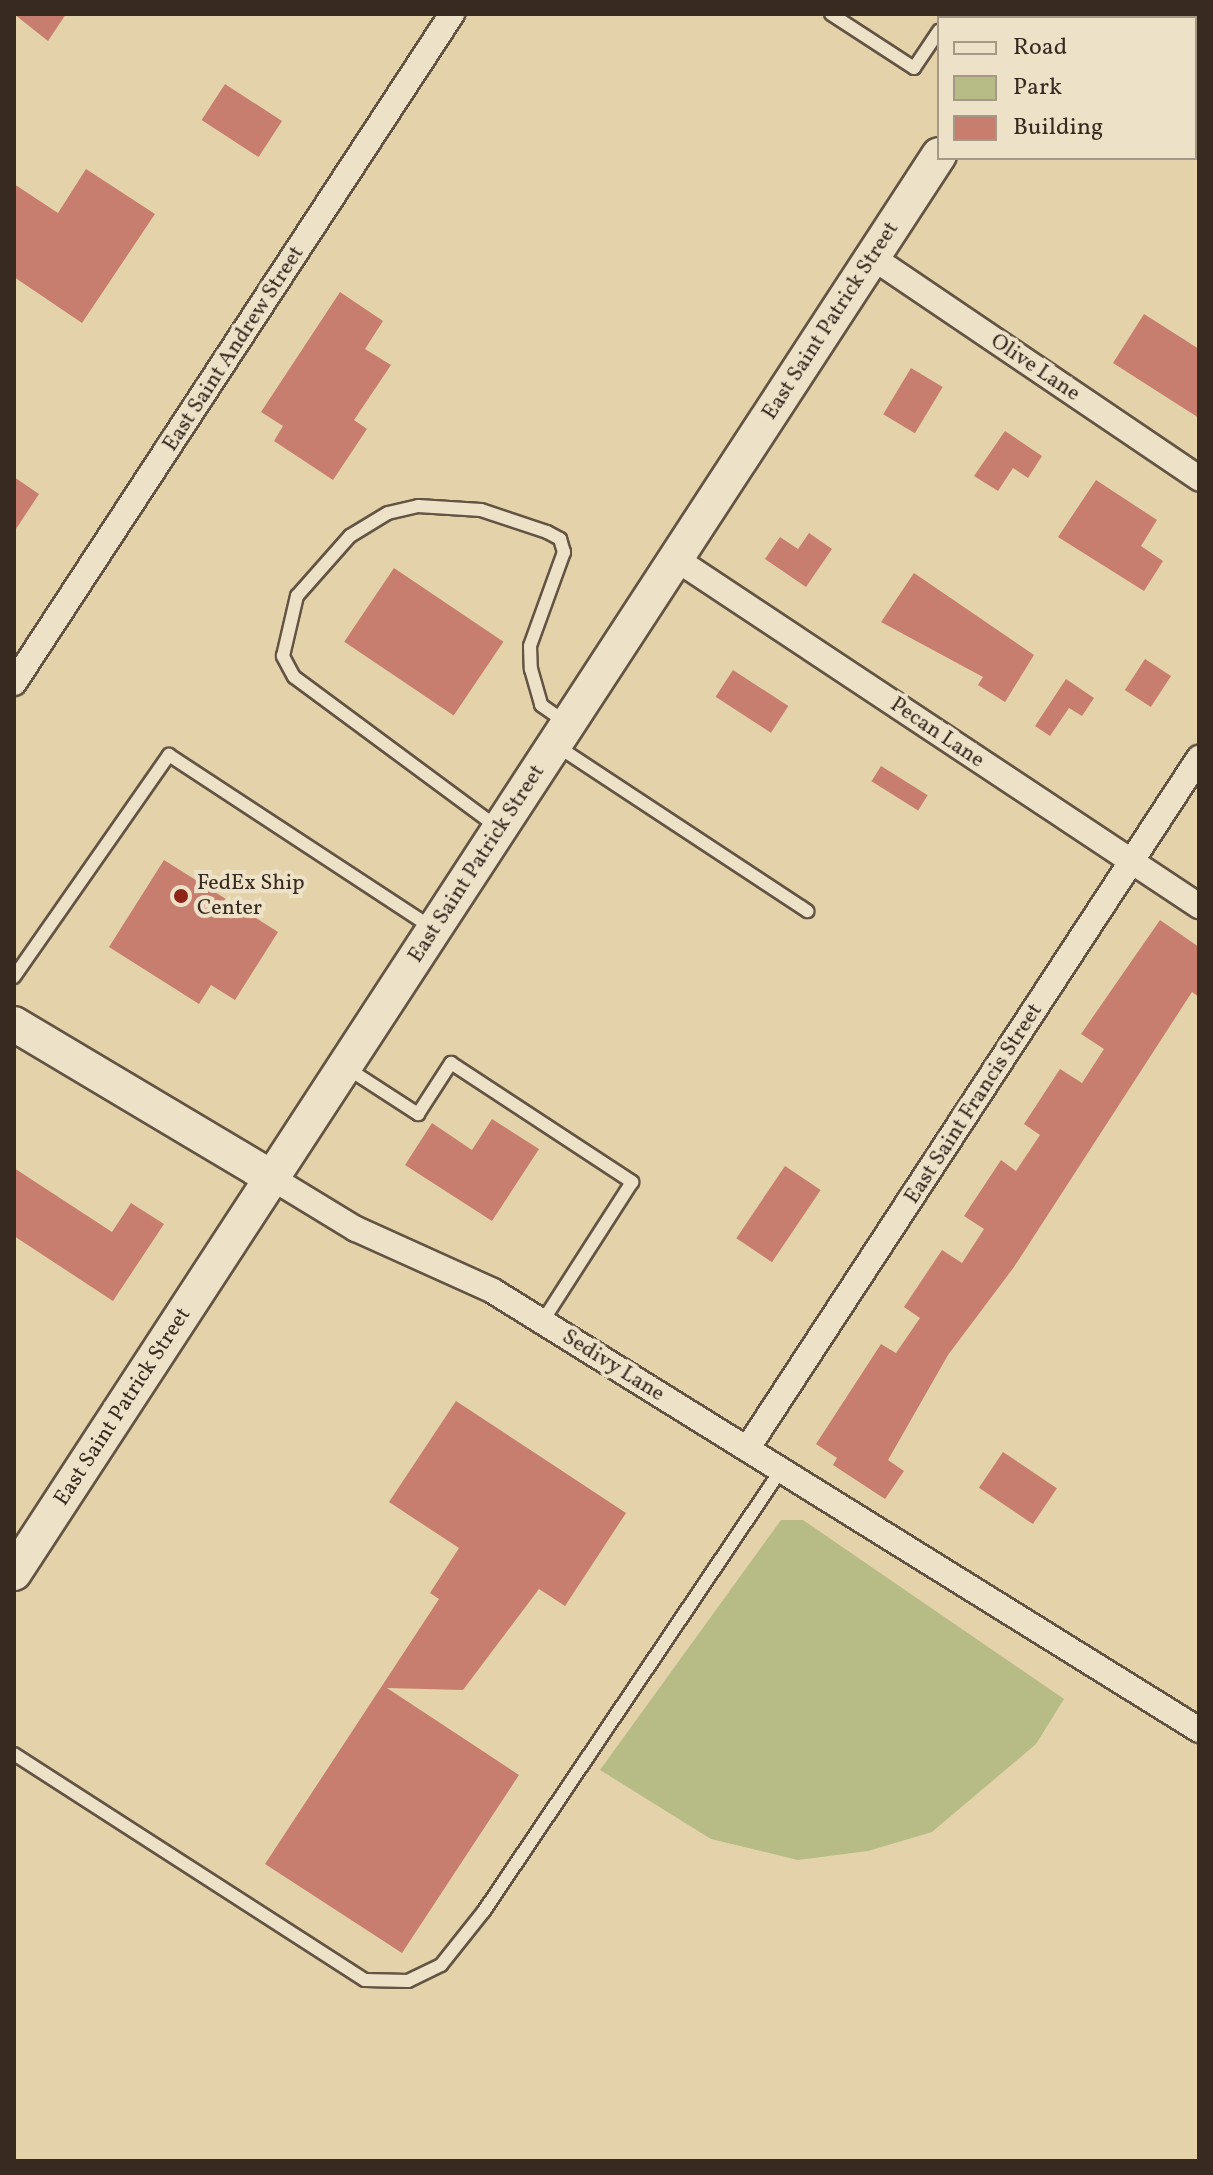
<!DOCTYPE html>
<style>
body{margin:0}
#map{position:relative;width:1213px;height:2175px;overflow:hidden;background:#e4d3aa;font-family:Vollkorn,serif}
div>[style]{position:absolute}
.green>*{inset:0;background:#b7bb86}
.building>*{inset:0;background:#c77e6f;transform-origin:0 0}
.roads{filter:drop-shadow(2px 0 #635443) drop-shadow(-2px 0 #635443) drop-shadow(0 2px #635443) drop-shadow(0 -2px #635443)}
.lane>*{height:12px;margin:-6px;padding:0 6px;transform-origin:6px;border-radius:6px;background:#ede2c8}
.street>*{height:24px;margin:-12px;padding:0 12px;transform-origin:12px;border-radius:12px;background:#ede2c8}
.secondary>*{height:34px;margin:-17px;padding:0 17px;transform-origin:17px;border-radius:17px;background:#ede2c8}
.dots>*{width:22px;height:22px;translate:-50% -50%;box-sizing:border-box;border:4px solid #ede2c8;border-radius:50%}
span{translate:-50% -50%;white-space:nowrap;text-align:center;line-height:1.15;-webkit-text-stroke:8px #ede2c8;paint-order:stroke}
.street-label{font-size:22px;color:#382a21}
.poi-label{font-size:22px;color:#382a21}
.left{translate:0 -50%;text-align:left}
.frame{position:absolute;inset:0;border:16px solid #382a21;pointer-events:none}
.legend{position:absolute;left:937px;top:16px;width:260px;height:144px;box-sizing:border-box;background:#ede2c8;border:2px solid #a59885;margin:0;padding:10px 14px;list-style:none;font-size:24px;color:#382a21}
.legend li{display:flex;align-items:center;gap:16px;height:40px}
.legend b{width:40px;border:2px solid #a59885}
</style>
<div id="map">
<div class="green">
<i style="clip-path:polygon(781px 1520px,803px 1520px,1064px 1699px,1036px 1744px,932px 1832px,868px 1851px,798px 1860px,711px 1839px,600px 1770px)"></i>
</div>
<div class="building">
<i style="clip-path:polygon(14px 14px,66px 14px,48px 41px)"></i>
<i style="left:225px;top:84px;width:68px;height:43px;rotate:33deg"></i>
<i style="clip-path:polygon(86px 169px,155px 214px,82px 323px,14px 277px,14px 184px,58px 213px)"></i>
<i style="clip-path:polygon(340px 292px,383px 321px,365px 349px,391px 365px,354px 420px,367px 429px,333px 480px,274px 441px,283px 426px,261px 412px)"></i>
<i style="clip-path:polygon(1144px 314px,1199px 349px,1199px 418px,1113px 363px)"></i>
<i style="left:911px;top:368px;width:37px;height:54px;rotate:31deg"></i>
<i style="clip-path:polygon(1005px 431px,1042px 456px,1028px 478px,1013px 468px,998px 491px,974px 476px)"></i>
<i style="clip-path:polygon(14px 477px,39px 494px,14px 532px)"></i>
<i style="clip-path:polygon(1096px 480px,1157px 520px,1141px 546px,1163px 561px,1144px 591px,1058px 537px)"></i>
<i style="clip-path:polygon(809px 533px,832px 549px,806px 587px,765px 559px,780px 537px,798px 549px)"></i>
<i style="left:394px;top:568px;width:132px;height:89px;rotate:34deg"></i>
<i style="clip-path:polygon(914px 573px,1034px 655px,1005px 702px,978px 685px,983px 677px,881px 622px)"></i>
<i style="left:1145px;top:659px;width:31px;height:37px;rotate:33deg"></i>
<i style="left:733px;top:670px;width:66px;height:32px;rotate:33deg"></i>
<i style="clip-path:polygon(1066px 679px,1094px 698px,1082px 716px,1069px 708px,1050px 736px,1035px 726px)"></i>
<i style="left:881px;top:766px;width:55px;height:18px;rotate:32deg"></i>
<i style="clip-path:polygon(164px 860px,278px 932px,235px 1000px,211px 985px,199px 1004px,109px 947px)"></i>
<i style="clip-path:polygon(1160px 920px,1199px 947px,1199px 997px,1192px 992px,1014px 1267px,948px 1355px,888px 1460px,904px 1471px,885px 1499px,833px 1465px,837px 1458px,816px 1444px,881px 1344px,896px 1353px,920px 1318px,904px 1307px,942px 1250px,962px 1263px,984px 1229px,964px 1216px,1001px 1160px,1016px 1171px,1040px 1135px,1024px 1124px,1060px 1069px,1082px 1083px,1104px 1049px,1081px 1034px)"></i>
<i style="clip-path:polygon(492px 1119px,539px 1149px,492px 1221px,405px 1165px,432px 1123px,472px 1150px)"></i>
<i style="left:785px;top:1166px;width:43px;height:87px;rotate:34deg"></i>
<i style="clip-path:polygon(14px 1168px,112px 1232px,131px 1203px,164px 1224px,113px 1301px,14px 1236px)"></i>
<i style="clip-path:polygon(456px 1401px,626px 1513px,565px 1606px,539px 1589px,463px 1690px,387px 1688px,519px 1775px,402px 1953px,265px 1864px,439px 1599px,430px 1593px,459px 1548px,389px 1502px)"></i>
<i style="left:1003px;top:1452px;width:65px;height:43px;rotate:34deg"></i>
</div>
<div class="roads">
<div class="lane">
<i style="left:831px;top:14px;width:99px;rotate:33deg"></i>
<i style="left:914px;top:68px;width:45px;rotate:-56deg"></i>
<i style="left:948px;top:18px;width:5px;rotate:-53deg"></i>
<i style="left:557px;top:746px;width:300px;rotate:33.4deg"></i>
<i style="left:497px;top:827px;width:252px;rotate:-143.5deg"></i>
<i style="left:294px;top:677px;width:24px;rotate:-118deg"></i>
<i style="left:283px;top:656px;width:62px;rotate:-76.9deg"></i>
<i style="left:297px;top:596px;width:80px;rotate:-48.5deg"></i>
<i style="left:350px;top:536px;width:44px;rotate:-31.2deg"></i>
<i style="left:388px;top:513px;width:31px;rotate:-13deg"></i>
<i style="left:418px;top:506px;width:63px;rotate:3.6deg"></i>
<i style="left:481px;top:510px;width:70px;rotate:18.4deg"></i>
<i style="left:547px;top:532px;width:15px;rotate:28deg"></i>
<i style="left:560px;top:539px;width:14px;rotate:73deg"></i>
<i style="left:564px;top:552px;width:100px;rotate:109.9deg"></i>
<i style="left:530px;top:646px;width:23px;rotate:88deg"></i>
<i style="left:531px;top:669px;width:37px;rotate:74deg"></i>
<i style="left:541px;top:705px;width:29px;rotate:35deg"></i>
<i style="left:14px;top:977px;width:271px;rotate:-55.1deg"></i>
<i style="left:169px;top:755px;width:313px;rotate:33.3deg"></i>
<i style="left:347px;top:1068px;width:85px;rotate:32.9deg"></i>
<i style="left:418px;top:1114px;width:61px;rotate:-57.1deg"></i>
<i style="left:451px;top:1063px;width:217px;rotate:33.3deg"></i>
<i style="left:632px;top:1182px;width:166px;rotate:122.7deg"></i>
<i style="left:14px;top:1754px;width:417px;rotate:32.8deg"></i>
<i style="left:365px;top:1980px;width:43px;rotate:1.3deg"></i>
<i style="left:408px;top:1981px;width:37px;rotate:-26deg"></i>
<i style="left:441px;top:1965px;width:69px;rotate:-51.5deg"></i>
<i style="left:484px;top:1911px;width:532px;rotate:-56.04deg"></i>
</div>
<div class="street">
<i style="left:872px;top:257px;width:395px;rotate:34.1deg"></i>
<i style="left:676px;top:559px;width:628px;rotate:33.56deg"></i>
<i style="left:14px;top:683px;width:800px;rotate:-56.79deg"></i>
<i style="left:272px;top:1178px;width:98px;rotate:31.3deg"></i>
<i style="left:356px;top:1229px;width:150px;rotate:24.3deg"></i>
<i style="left:493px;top:1291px;width:831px;rotate:31.87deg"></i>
<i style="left:747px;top:1449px;width:826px;rotate:-56.81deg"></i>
</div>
<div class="secondary">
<i style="left:1170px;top:14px;width:7px;rotate:34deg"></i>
<i style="left:1029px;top:18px;width:4px;rotate:-63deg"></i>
<i style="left:14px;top:1024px;width:300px;rotate:30.8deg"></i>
<i style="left:14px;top:1573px;width:1693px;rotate:-56.88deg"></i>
</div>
</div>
<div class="dots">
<i style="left:181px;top:896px;background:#8f2418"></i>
</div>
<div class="street-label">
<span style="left:831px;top:321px;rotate:-57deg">East Saint Patrick Street</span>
<span style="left:234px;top:349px;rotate:-57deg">East Saint Andrew Street</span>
<span style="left:1035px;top:368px;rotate:34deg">Olive Lane</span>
<span style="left:937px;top:733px;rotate:34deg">Pecan Lane</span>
<span style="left:477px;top:864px;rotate:-57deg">East Saint Patrick Street</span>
<span style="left:974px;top:1104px;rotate:-57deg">East Saint Francis Street</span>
<span style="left:613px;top:1366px;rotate:32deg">Sedivy Lane</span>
<span style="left:123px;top:1407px;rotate:-57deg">East Saint Patrick Street</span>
</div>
<div class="poi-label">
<span class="left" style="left:197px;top:896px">FedEx Ship<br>Center</span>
</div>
<div class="frame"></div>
<ul class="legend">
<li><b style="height:10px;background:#ede2c8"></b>Road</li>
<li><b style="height:22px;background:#b7bb86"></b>Park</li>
<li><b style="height:22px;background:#c77e6f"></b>Building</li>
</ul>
</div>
